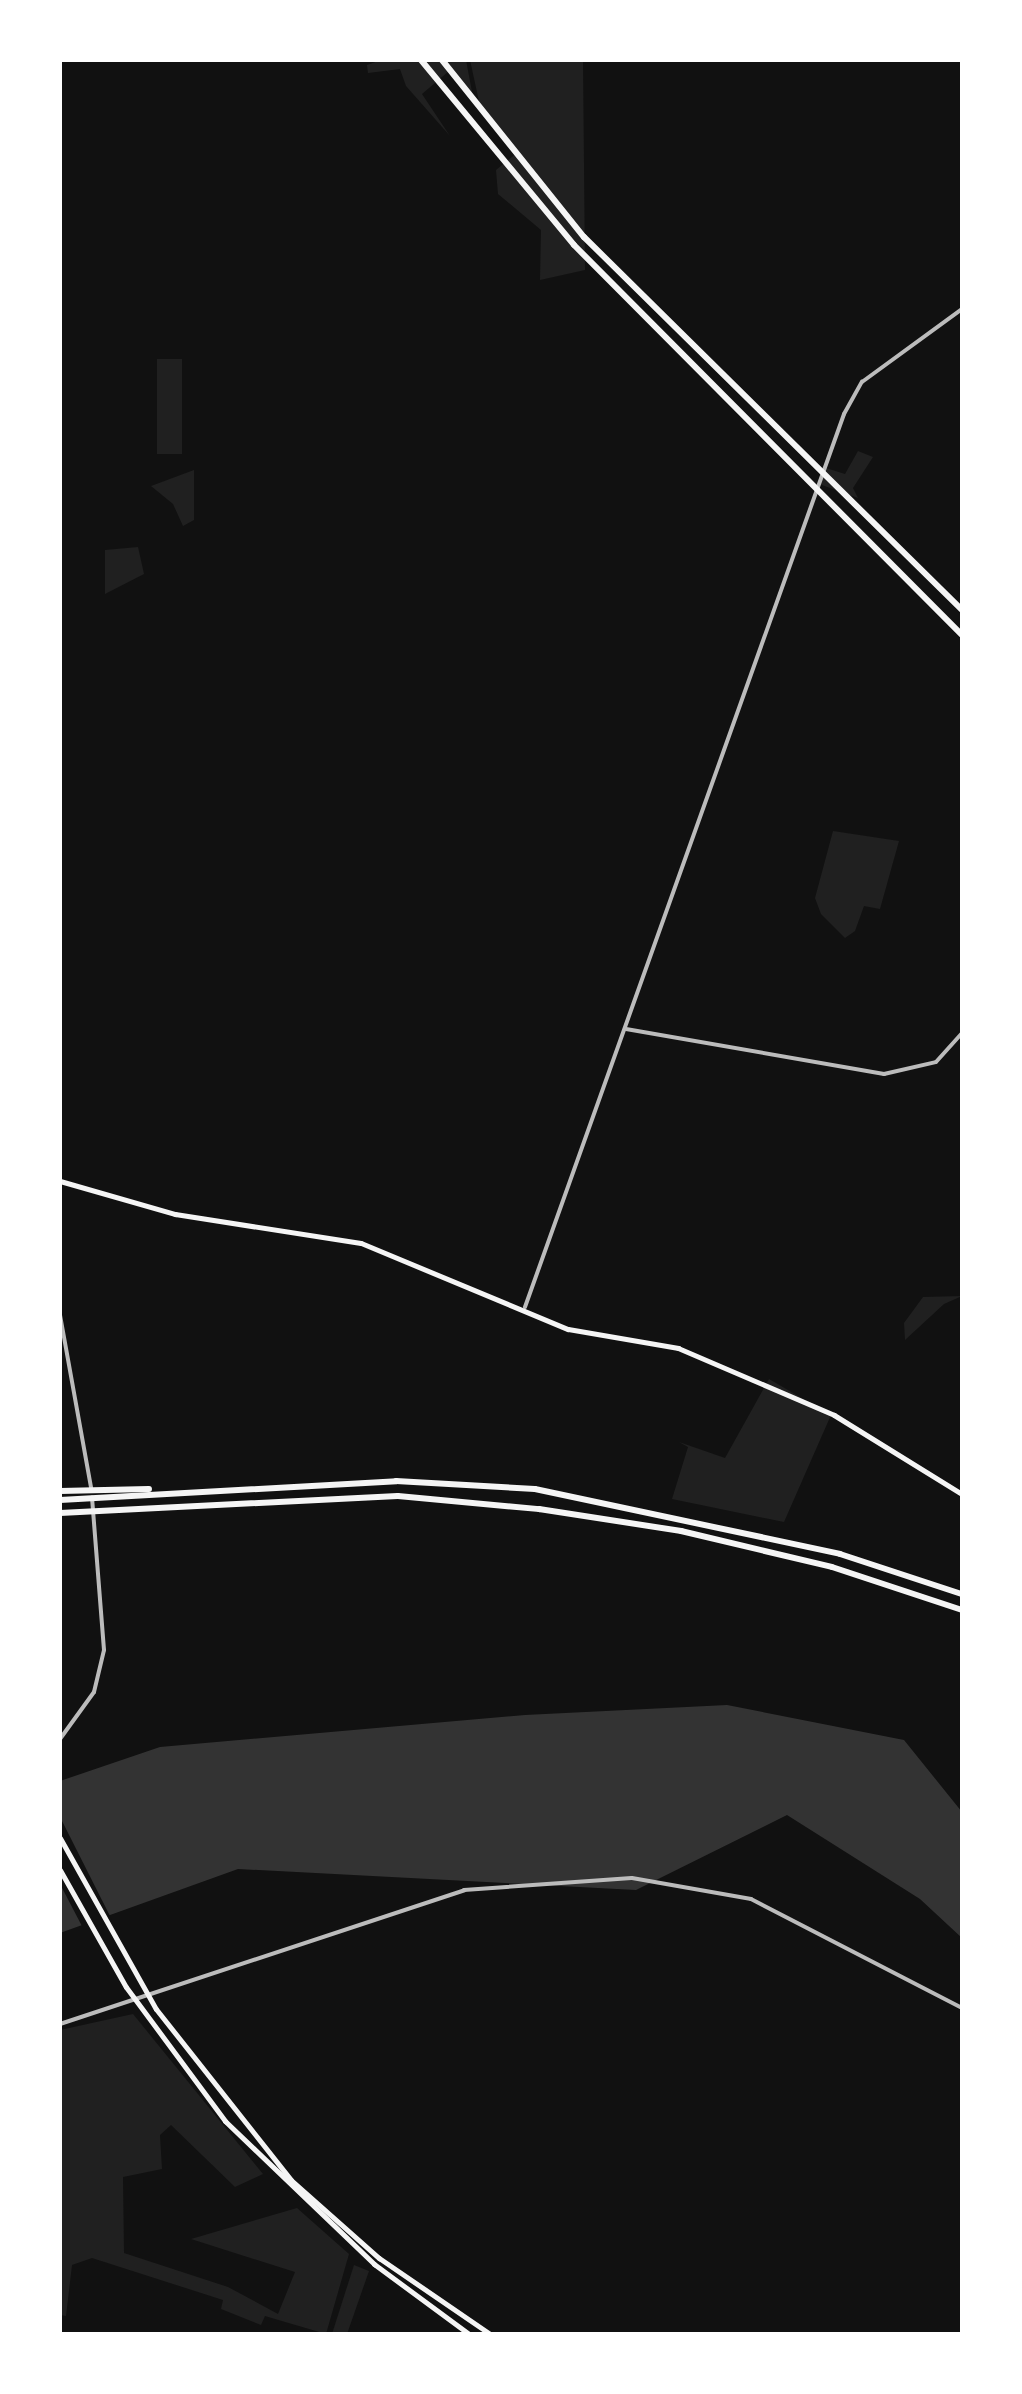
<!DOCTYPE html>
<style>
body{margin:0}
#map{position:relative;width:1022px;height:2394px;overflow:hidden;background:#111;font-family:"Fira Sans",sans-serif}
div>[style]{position:absolute}
.green>*{inset:0;background:#202020;transform-origin:0 0}
.water>*{inset:0;background:#333}
.pier>*{inset:0;background:#111}
.minor>*{height:4px;margin:-2px;padding:0 2px;transform-origin:2px;border-radius:2px;background:#bcbcbc}
.tertiary>*{height:4px;margin:-2px;padding:0 2px;transform-origin:2px;border-radius:2px;background:#bcbcbc}
.secondary>*{height:5px;margin:-2.5px;padding:0 2.5px;transform-origin:2.5px;border-radius:2.5px;background:#f5f5f5}
.trunk>*{height:5px;margin:-2.5px;padding:0 2.5px;transform-origin:2.5px;border-radius:2.5px;background:#f5f5f5}
.motorway>*{height:6px;margin:-3px;padding:0 3px;transform-origin:3px;border-radius:3px;background:#f5f5f5}
span{translate:-50% -50%;white-space:nowrap;text-align:center;line-height:1.15;-webkit-text-stroke:9px #fff;paint-order:stroke}
.frame{position:absolute;inset:0;border:62px solid #fff;pointer-events:none}
</style>
<div id="map">
<div class="green">
<i style="clip-path:polygon(381px 60px,466px 60px,473px 97px,449px 71px,422px 94px,450px 136px,406px 86px,400px 69px,368px 73px,367px 65px)"></i>
<i style="clip-path:polygon(470px 60px,583px 60px,585px 270px,540px 280px,541px 230px,498px 194px,496px 170px,518px 152px,480px 106px)"></i>
<i style="left:182px;top:359px;width:95px;height:25px;rotate:90deg"></i>
<i style="clip-path:polygon(858px 451px,873px 457px,853px 488px,858px 498px,819px 484px,826px 468px,845px 474px)"></i>
<i style="clip-path:polygon(194px 470px,194px 520px,183px 526px,173px 504px,151px 486px)"></i>
<i style="clip-path:polygon(138px 547px,144px 574px,105px 594px,105px 550px)"></i>
<i style="clip-path:polygon(833px 831px,899px 841px,880px 909px,864px 906px,855px 931px,845px 938px,821px 914px,815px 898px)"></i>
<i style="clip-path:polygon(962px 1296px,944px 1304px,905px 1340px,904px 1323px,923px 1297px)"></i>
<i style="clip-path:polygon(769px 1379px,831px 1415px,784px 1522px,672px 1499px,688px 1447px,679px 1442px,725px 1458px)"></i>
<i style="clip-path:polygon(133px 2014px,263px 2174px,235px 2187px,171px 2125px,160px 2135px,162px 2169px,123px 2177px,124px 2253px,228px 2287px,278px 2314px,295px 2272px,191px 2239px,297px 2208px,349px 2254px,326px 2334px,265px 2316px,261px 2325px,221px 2309px,223px 2300px,92px 2258px,72px 2265px,66px 2316px,60px 2315px,60px 2030px)"></i>
<i style="clip-path:polygon(354px 2265px,369px 2271px,347px 2334px,332px 2334px)"></i>
</div>
<div class="water">
<i style="clip-path:polygon(727px 1705px,904px 1740px,962px 1812px,962px 1938px,920px 1899px,787px 1815px,636px 1890px,238px 1869px,60px 1933px,60px 1781px,160px 1747px,525px 1715px)"></i>
</div>
<div class="pier">
<i style="clip-path:polygon(60px 1817px,112px 1920px,84px 1930px,60px 1884px)"></i>
</div>
<div class="minor">
<i style="left:626px;top:1029px;width:262px;rotate:9.9deg"></i>
<i style="left:884px;top:1074px;width:53px;rotate:-13deg"></i>
<i style="left:936px;top:1062px;width:39px;rotate:-48deg"></i>
<i style="left:60px;top:1315px;width:176px;rotate:79.8deg"></i>
<i style="left:60px;top:1739px;width:58px;rotate:-54.1deg"></i>
<i style="left:94px;top:1692px;width:43px;rotate:-76.6deg"></i>
<i style="left:104px;top:1650px;width:153px;rotate:-94.5deg"></i>
</div>
<div class="tertiary">
<i style="left:525px;top:1307px;width:948px;rotate:-70.34deg"></i>
<i style="left:844px;top:414px;width:37px;rotate:-61deg"></i>
<i style="left:862px;top:382px;width:124px;rotate:-36.1deg"></i>
<i style="left:60px;top:2024px;width:426px;rotate:-18.3deg"></i>
<i style="left:464px;top:1890px;width:168px;rotate:-4.1deg"></i>
<i style="left:632px;top:1878px;width:121px;rotate:10deg"></i>
<i style="left:751px;top:1899px;width:237px;rotate:27.3deg"></i>
</div>
<div class="secondary">
<i style="left:60px;top:1181px;width:120px;rotate:16deg"></i>
<i style="left:175px;top:1214px;width:188px;rotate:8.9deg"></i>
<i style="left:361px;top:1243px;width:224px;rotate:22.6deg"></i>
<i style="left:568px;top:1329px;width:112px;rotate:9.8deg"></i>
<i style="left:678px;top:1348px;width:170px;rotate:23.2deg"></i>
<i style="left:834px;top:1415px;width:150px;rotate:31.7deg"></i>
</div>
<div class="trunk">
<i style="left:60px;top:1838px;width:196px;rotate:60.7deg"></i>
<i style="left:156px;top:2009px;width:218px;rotate:51.7deg"></i>
<i style="left:291px;top:2180px;width:118px;rotate:41.6deg"></i>
<i style="left:379px;top:2258px;width:135px;rotate:34.4deg"></i>
<i style="left:60px;top:1870px;width:134px;rotate:60.6deg"></i>
<i style="left:126px;top:1987px;width:167px;rotate:53.5deg"></i>
<i style="left:225px;top:2121px;width:207px;rotate:43.8deg"></i>
<i style="left:374px;top:2264px;width:118px;rotate:36.4deg"></i>
</div>
<div class="motorway">
<i style="left:421px;top:60px;width:240px;rotate:50.4deg"></i>
<i style="left:574px;top:245px;width:550px;rotate:45.15deg"></i>
<i style="left:442px;top:60px;width:227px;rotate:51.3deg"></i>
<i style="left:584px;top:237px;width:531px;rotate:44.62deg"></i>
<i style="left:60px;top:1491px;width:89px;rotate:-1.3deg"></i>
<i style="left:60px;top:1500px;width:337px;rotate:-3.2deg"></i>
<i style="left:396px;top:1481px;width:139px;rotate:3.3deg"></i>
<i style="left:535px;top:1489px;width:312px;rotate:12deg"></i>
<i style="left:840px;top:1554px;width:128px;rotate:18.2deg"></i>
<i style="left:60px;top:1513px;width:338px;rotate:-2.9deg"></i>
<i style="left:398px;top:1496px;width:142px;rotate:5.3deg"></i>
<i style="left:539px;top:1509px;width:144px;rotate:8.8deg"></i>
<i style="left:681px;top:1531px;width:155px;rotate:13.4deg"></i>
<i style="left:832px;top:1567px;width:137px;rotate:18.3deg"></i>
</div>
<div class="frame"></div>
</div>
